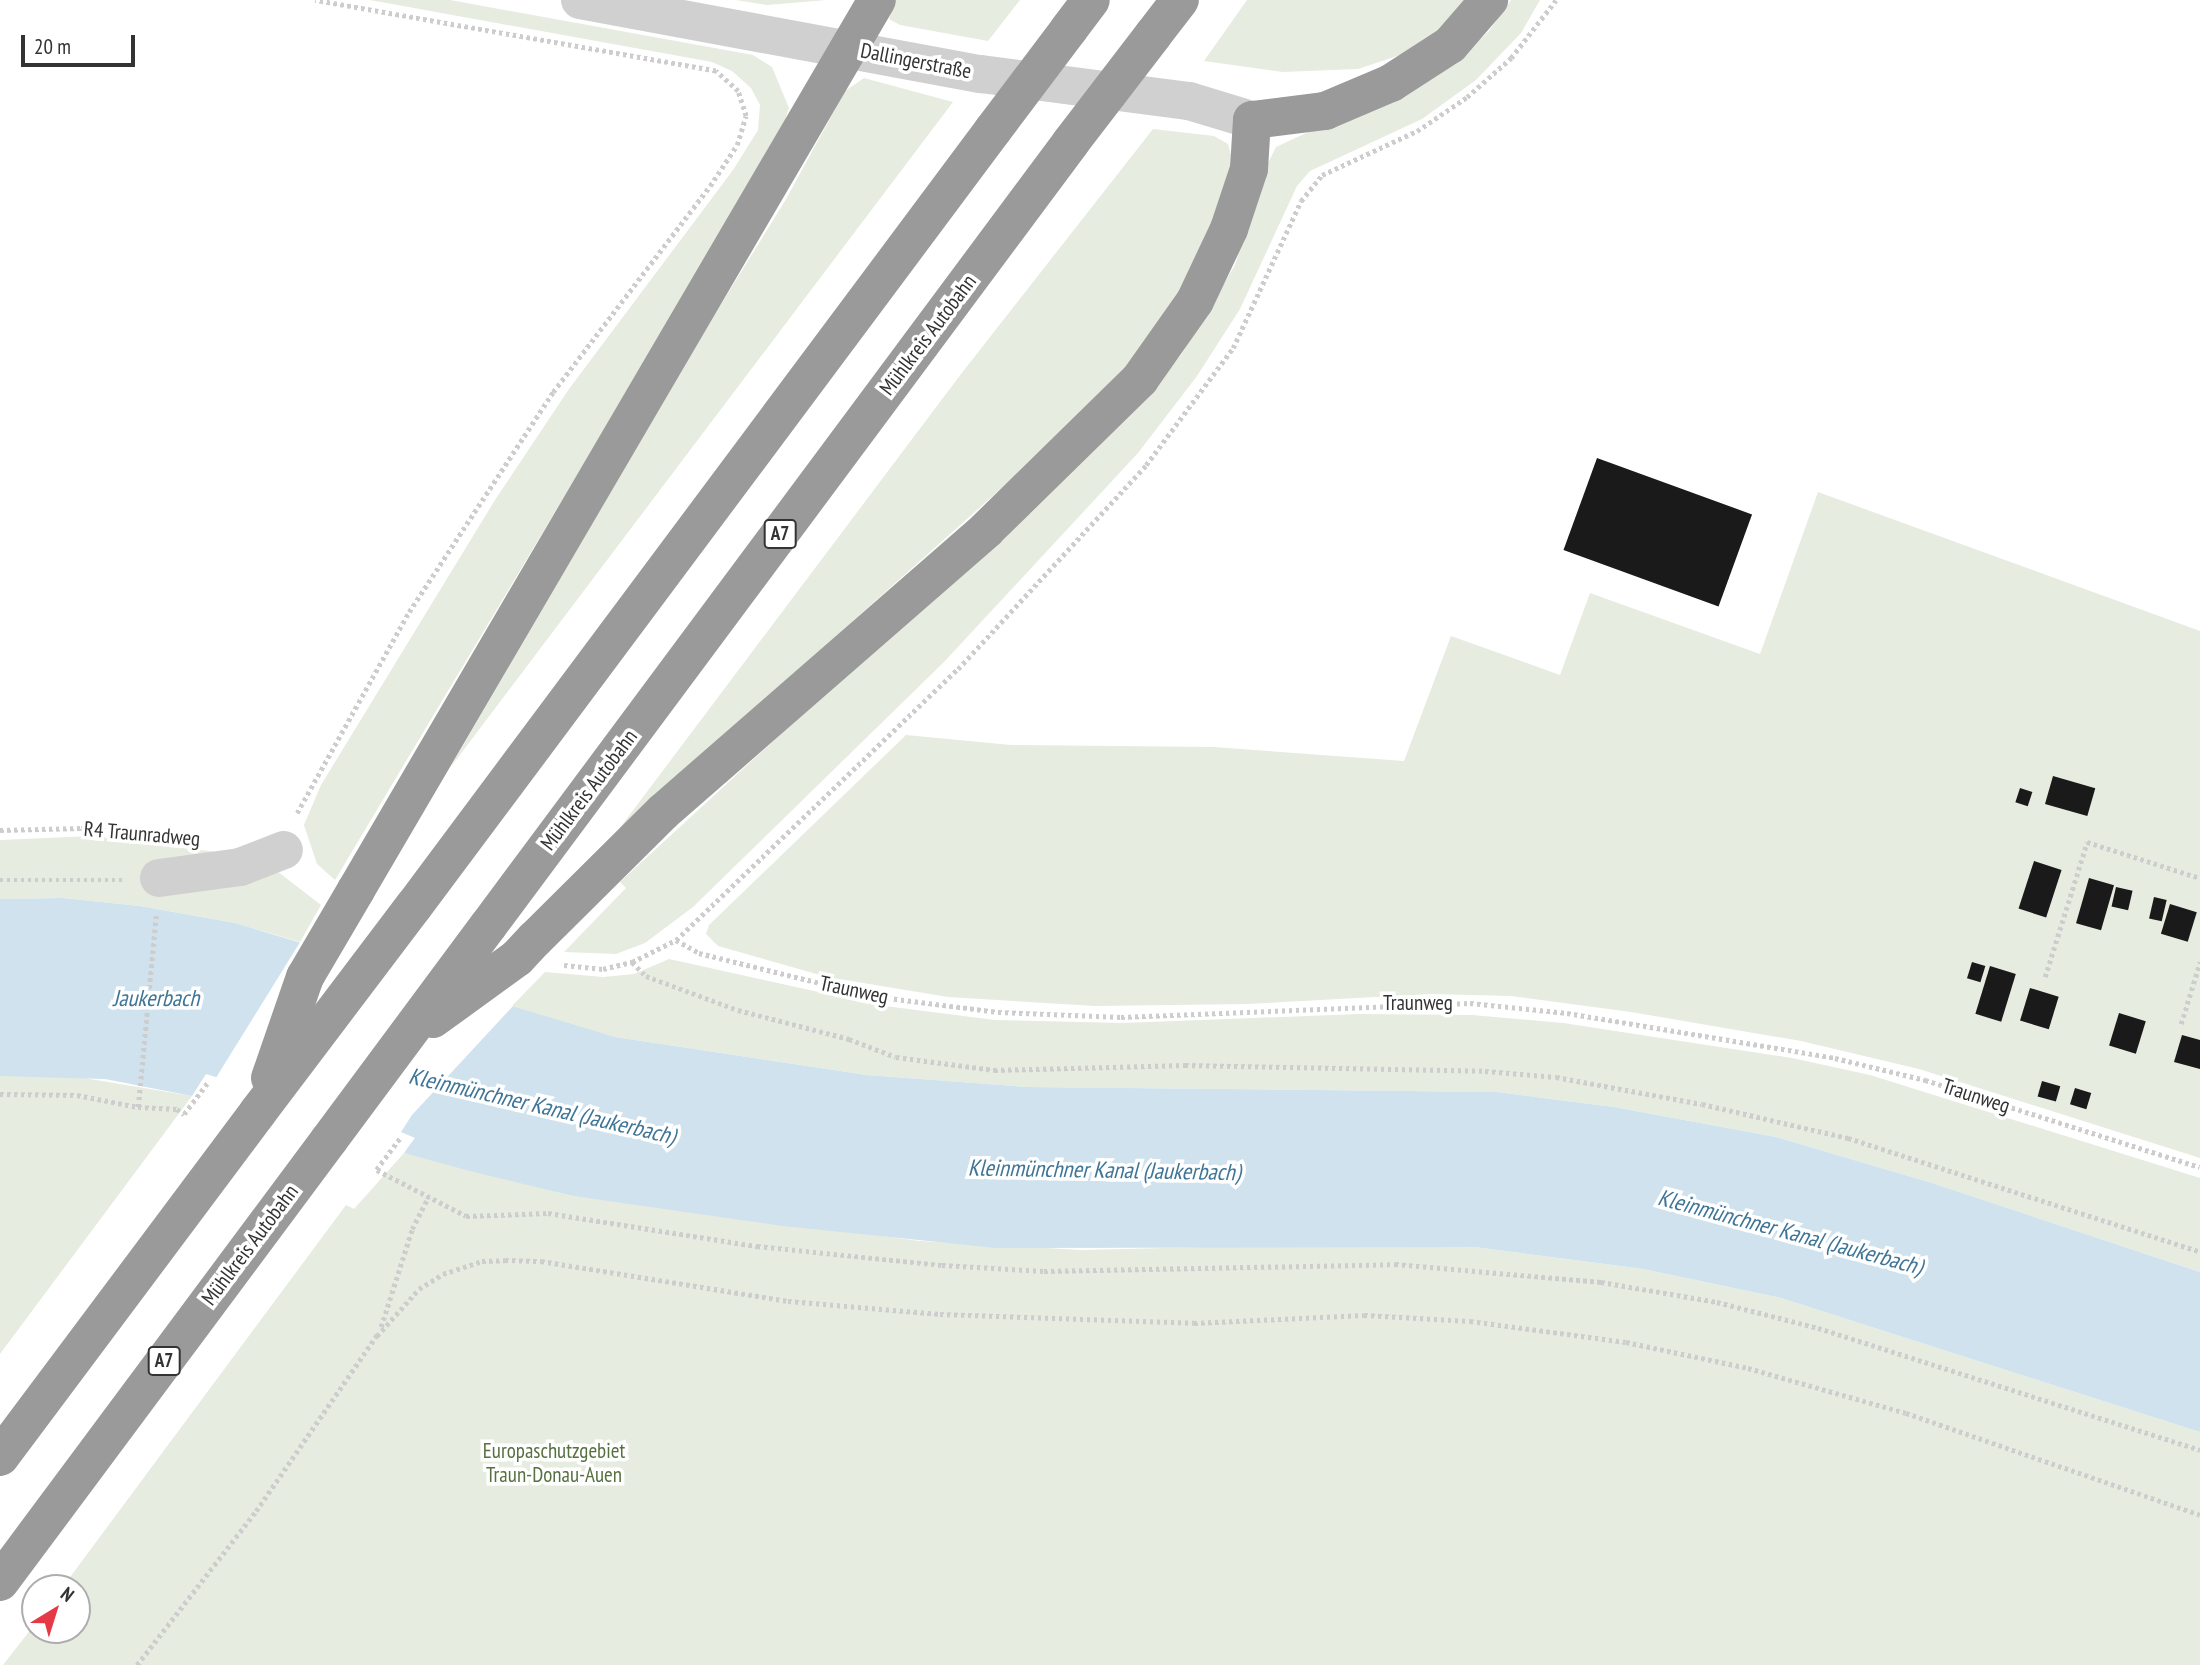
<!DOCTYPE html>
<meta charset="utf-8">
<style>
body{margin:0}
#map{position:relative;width:2200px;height:1665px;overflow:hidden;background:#fff;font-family:"PT Sans Narrow",sans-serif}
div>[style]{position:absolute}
.green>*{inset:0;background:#e6ecdf}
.water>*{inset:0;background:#cfe2ee}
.pier>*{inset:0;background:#fff}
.building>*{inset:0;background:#1a1a1a;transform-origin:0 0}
.path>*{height:4.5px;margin-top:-2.25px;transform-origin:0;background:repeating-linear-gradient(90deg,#cdcdcd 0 3.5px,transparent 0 7px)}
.minor>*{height:38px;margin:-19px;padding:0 19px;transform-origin:19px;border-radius:19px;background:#d0d0d0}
.highway>*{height:38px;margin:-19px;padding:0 19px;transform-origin:19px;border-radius:19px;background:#9a9a9a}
.highway-bridge>*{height:38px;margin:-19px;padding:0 19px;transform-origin:19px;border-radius:19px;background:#9a9a9a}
span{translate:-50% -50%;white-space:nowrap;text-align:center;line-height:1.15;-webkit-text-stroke:7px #fff;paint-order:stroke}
.shield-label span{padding:2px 5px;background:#fff;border:2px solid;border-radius:5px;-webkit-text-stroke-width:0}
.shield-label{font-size:19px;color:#333;font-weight:700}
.street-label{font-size:21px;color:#333}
.park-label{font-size:21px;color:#56703f}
.water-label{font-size:23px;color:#3f7597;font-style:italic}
.north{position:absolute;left:21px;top:1574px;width:70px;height:70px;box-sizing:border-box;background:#fff;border:2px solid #adadad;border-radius:50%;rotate:38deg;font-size:19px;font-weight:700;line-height:28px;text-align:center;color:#333}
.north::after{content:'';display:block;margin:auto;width:24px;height:32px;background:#e63946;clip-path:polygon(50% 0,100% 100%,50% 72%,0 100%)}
.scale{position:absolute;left:21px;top:35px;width:114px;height:32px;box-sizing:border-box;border:4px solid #333;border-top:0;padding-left:9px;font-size:21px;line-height:24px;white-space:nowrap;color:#333;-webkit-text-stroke:5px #fff;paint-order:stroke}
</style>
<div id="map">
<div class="green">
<i style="clip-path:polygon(370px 0,450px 0,753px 55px,772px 67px,789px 108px,779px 137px,335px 880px,317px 864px,304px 825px,321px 785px,495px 500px,569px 389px,733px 170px,758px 130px,760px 105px,751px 88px,732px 71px,712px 62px)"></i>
<i style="clip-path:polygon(736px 0,827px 0,767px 5px)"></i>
<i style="clip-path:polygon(895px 0,1020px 0,988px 41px,900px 25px,889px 19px)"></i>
<i style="clip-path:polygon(1247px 0,1469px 0,1448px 24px,1409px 52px,1358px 69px,1283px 72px,1204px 61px)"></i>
<i style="clip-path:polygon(1511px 0,1540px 0,1521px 33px,1476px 80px,1422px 119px,1310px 171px,1297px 186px,1240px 309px,1197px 376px,1138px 453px,944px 662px,693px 907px,645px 943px,616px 954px,564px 952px,626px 888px,620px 882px,1141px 403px,1181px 355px,1235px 265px,1263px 173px,1276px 147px,1453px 65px,1489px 31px)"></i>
<i style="clip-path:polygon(864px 78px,953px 102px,450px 768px,697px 343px,785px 201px,845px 91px)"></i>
<i style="clip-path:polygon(1153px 129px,1214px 136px,1228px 144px,1232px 159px,1222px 201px,1191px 274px,1146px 346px,1072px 425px,616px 833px,961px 374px)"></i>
<i style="clip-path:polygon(1818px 492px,2200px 631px,2200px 1158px,1919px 1069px,1801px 1041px,1631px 1012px,1511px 996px,1431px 994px,1247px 1004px,1095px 1006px,948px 997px,827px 977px,718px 946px,706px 934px,709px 925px,906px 735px,1011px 745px,1213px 747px,1404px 761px,1451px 636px,1560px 675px,1590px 593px,1760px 654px)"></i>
<i style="clip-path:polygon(92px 836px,240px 855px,273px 868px,321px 905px,300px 942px,235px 923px,140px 906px,63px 898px,0 899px,0 840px)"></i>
<i style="clip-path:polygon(669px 959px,877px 1005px,995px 1020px,1123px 1023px,1359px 1014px,1472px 1015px,1563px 1023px,1792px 1058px,1870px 1075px,2200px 1178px,2200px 1272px,1932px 1183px,1776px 1137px,1614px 1107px,1497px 1092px,1027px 1087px,867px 1075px,615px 1037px,510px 1008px,545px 972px,603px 977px,634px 974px)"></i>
<i style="clip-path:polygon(66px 1075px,192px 1096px,0 1354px,0 1076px)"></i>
<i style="clip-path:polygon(404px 1153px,573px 1196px,920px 1241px,1081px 1250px,1342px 1244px,1474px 1247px,1643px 1269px,1781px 1298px,2200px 1432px,2200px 1665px,3px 1665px,35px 1624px,35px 1630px,77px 1630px,77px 1588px,62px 1588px,346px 1205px,354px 1209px)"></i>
</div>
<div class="water">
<i style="clip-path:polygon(63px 898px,140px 906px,235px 923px,615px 1037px,867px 1075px,1027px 1087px,1497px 1092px,1614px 1107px,1776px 1137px,1932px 1183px,2200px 1272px,2200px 1432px,1781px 1298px,1643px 1269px,1474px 1247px,996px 1248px,783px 1226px,573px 1196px,470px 1171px,404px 1153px,414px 1138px,206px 1074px,192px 1096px,105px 1079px,0 1076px,0 899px)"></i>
</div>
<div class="pier">
<i style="clip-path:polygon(302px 939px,513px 1006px,412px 1115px,401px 1132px,415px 1138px,402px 1155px,409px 1140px,214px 1081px)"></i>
</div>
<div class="building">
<i style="left:1597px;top:458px;width:165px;height:98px;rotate:20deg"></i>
<i style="left:2053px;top:776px;width:44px;height:29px;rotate:16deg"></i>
<i style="left:2020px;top:788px;width:13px;height:15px;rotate:18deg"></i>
<i style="left:2034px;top:861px;width:29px;height:50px;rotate:18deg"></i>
<i style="left:2089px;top:878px;width:26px;height:47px;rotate:16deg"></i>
<i style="left:2116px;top:887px;width:17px;height:20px;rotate:13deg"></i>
<i style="left:2154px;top:897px;width:13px;height:22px;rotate:13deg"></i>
<i style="left:2170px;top:904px;width:28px;height:31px;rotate:17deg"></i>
<i style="left:1972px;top:962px;width:14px;height:17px;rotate:17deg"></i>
<i style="left:1990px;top:966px;width:27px;height:50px;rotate:17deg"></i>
<i style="left:2030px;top:988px;width:30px;height:34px;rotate:17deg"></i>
<i style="left:2119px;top:1013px;width:28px;height:34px;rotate:17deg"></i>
<i style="clip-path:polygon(2182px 1035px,2200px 1040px,2200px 1069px,2174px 1062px)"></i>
<i style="left:2042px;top:1081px;width:19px;height:16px;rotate:16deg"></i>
<i style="left:2075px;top:1088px;width:17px;height:17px;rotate:17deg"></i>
</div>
<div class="path">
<i style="left:297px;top:813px;width:230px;rotate:-60.9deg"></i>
<i style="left:409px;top:612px;width:263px;rotate:-56.8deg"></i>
<i style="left:553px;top:392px;width:259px;rotate:-52.7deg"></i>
<i style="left:710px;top:186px;width:49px;rotate:-56.6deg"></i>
<i style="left:737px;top:145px;width:30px;rotate:-73deg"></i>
<i style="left:746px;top:116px;width:26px;rotate:-108deg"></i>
<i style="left:738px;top:91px;width:30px;rotate:-138deg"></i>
<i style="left:716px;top:71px;width:407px;rotate:-170deg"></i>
<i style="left:0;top:830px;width:81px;rotate:-1.4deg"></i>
<i style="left:81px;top:828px;width:87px;rotate:5.3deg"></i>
<i style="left:0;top:880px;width:123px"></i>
<i style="left:676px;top:940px;width:391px;rotate:-43.9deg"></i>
<i style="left:958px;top:669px;width:277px;rotate:-47.3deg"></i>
<i style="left:1146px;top:465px;width:146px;rotate:-53.4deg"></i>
<i style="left:1233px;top:348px;width:162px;rotate:-65.2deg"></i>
<i style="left:1301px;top:201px;width:33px;rotate:-51deg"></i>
<i style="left:1322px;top:175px;width:105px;rotate:-24.9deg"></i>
<i style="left:1417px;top:131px;width:60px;rotate:-34.2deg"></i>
<i style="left:1467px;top:97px;width:59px;rotate:-41.6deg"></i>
<i style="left:1511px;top:58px;width:73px;rotate:-52.2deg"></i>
<i style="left:632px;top:962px;width:20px;rotate:45deg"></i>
<i style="left:646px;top:976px;width:98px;rotate:20.3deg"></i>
<i style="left:738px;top:1010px;width:115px;rotate:14.6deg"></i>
<i style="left:849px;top:1039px;width:50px;rotate:21deg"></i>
<i style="left:896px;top:1057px;width:99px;rotate:7.6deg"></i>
<i style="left:994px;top:1070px;width:191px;rotate:-1.5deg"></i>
<i style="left:1185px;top:1065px;width:300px;rotate:1.1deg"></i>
<i style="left:1485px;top:1071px;width:71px;rotate:4.8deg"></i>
<i style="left:1556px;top:1077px;width:148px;rotate:10.5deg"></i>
<i style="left:1702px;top:1104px;width:150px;rotate:13.1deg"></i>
<i style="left:1848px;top:1138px;width:370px;rotate:17.9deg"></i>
<i style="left:564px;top:965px;width:39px;rotate:6deg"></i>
<i style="left:603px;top:969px;width:30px;rotate:-14deg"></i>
<i style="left:632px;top:962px;width:49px;rotate:-26.6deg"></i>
<i style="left:676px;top:940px;width:26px;rotate:29deg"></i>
<i style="left:699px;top:953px;width:179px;rotate:13.9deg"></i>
<i style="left:873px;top:996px;width:126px;rotate:7.3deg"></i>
<i style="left:998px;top:1012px;width:123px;rotate:2.3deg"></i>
<i style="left:1121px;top:1017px;width:349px;rotate:-2.3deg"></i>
<i style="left:1470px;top:1003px;width:98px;rotate:5.9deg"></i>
<i style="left:1567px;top:1013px;width:272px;rotate:9.5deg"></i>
<i style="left:1835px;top:1058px;width:93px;rotate:13.7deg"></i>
<i style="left:1925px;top:1080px;width:288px;rotate:17.6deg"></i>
<i style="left:2045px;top:977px;width:141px;rotate:-72.7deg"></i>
<i style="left:2087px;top:842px;width:119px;rotate:17.7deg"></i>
<i style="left:2181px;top:1024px;width:65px;rotate:-73deg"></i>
<i style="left:0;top:1094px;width:77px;rotate:0.7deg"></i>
<i style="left:77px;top:1095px;width:62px;rotate:11.1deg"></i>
<i style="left:138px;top:1107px;width:39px;rotate:3deg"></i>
<i style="left:177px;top:1109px;width:9px;rotate:36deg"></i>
<i style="left:184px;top:1114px;width:39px;rotate:-53deg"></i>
<i style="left:138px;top:1107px;width:192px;rotate:-84.6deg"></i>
<i style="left:400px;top:1139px;width:39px;rotate:127deg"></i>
<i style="left:377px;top:1170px;width:100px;rotate:27.3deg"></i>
<i style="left:466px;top:1216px;width:82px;rotate:-2.1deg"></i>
<i style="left:548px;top:1213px;width:212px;rotate:9deg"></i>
<i style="left:757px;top:1246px;width:186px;rotate:5.9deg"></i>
<i style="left:942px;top:1265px;width:102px;rotate:3.4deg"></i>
<i style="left:1044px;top:1271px;width:351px;rotate:-1.1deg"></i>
<i style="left:1395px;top:1264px;width:207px;rotate:5deg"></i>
<i style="left:1601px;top:1282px;width:118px;rotate:9.8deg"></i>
<i style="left:1717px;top:1302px;width:104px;rotate:14.4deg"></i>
<i style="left:1818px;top:1328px;width:401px;rotate:17.7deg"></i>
<i style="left:381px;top:1327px;width:103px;rotate:-72.4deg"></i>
<i style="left:412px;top:1229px;width:36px;rotate:-63deg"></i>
<i style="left:377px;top:1336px;width:63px;rotate:-48.2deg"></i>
<i style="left:419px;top:1289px;width:28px;rotate:-32deg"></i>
<i style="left:443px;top:1274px;width:41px;rotate:-18.4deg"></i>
<i style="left:482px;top:1261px;width:23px;rotate:-2deg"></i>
<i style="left:505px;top:1260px;width:36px;rotate:2deg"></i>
<i style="left:541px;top:1261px;width:250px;rotate:9.2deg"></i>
<i style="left:788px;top:1301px;width:153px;rotate:4.9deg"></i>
<i style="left:940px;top:1314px;width:254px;rotate:2deg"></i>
<i style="left:1194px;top:1323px;width:170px;rotate:-2.7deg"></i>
<i style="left:1364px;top:1315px;width:106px;rotate:3.2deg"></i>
<i style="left:1470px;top:1321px;width:157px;rotate:7.7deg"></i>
<i style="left:1626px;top:1342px;width:125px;rotate:12deg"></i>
<i style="left:1748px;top:1368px;width:164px;rotate:15.9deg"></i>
<i style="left:1906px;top:1413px;width:311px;rotate:19.1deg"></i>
<i style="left:137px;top:1665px;width:195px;rotate:-52.3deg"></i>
<i style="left:256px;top:1511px;width:214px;rotate:-55.5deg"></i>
</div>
<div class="minor">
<i style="left:580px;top:0;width:408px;rotate:10.5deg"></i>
<i style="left:981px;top:74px;width:210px;rotate:7.4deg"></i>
<i style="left:1189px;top:101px;width:66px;rotate:16.8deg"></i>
<i style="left:159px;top:878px;width:82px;rotate:-7.7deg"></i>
<i style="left:240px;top:867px;width:47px;rotate:-21.1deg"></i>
</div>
<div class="highway">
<i style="left:1069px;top:29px;width:36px;rotate:-53deg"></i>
<i style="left:1153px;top:35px;width:44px;rotate:-52.4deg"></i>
<i style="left:356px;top:890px;width:1031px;rotate:-59.66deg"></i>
<i style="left:414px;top:906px;width:968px;rotate:-53.27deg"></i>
<i style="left:488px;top:926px;width:977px;rotate:-53.36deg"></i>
<i style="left:535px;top:939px;width:180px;rotate:-44.8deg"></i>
<i style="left:663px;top:812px;width:429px;rotate:-41.1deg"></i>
<i style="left:986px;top:530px;width:216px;rotate:-44.4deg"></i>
<i style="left:1140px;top:379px;width:95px;rotate:-54.8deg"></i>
<i style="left:1195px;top:301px;width:80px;rotate:-64.7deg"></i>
<i style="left:1229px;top:229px;width:63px;rotate:-71.6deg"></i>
<i style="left:1249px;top:169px;width:49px;rotate:-86.5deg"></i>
<i style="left:1252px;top:120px;width:74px;rotate:-7deg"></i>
<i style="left:1325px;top:111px;width:72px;rotate:-23deg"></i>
<i style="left:1391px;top:83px;width:70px;rotate:-32.8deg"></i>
<i style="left:1450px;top:45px;width:60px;rotate:-49.1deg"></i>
<i style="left:0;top:1457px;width:431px;rotate:-53.2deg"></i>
<i style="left:0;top:1582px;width:551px;rotate:-53.34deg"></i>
</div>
<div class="highway-bridge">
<i style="left:993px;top:130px;width:126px;rotate:-53deg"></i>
<i style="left:1071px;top:142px;width:135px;rotate:-52.5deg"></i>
<i style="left:433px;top:1019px;width:104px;rotate:-36deg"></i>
<i style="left:517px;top:958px;width:26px;rotate:-47deg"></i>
<i style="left:270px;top:1078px;width:107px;rotate:-70.9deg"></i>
<i style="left:305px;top:977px;width:101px;rotate:-59.6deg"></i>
<i style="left:258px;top:1112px;width:258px;rotate:-52.9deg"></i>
<i style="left:329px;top:1140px;width:267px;rotate:-53.4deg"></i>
</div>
<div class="shield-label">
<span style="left:780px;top:534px">A7</span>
<span style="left:164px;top:1361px">A7</span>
</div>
<div class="street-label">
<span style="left:916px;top:61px;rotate:11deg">Dallingerstraße</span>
<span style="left:928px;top:335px;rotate:-53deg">Mühlkreis Autobahn</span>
<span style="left:589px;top:790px;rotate:-53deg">Mühlkreis Autobahn</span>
<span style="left:142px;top:834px;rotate:5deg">R4 Traunradweg</span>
<span style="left:854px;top:990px;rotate:12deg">Traunweg</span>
<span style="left:1418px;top:1003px">Traunweg</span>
<span style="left:1976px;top:1096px;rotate:18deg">Traunweg</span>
<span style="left:250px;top:1245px;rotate:-53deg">Mühlkreis Autobahn</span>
</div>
<div class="park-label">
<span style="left:554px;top:1463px">Europaschutzgebiet<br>Traun-Donau-Auen</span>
</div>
<div class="water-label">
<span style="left:156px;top:998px">Jaukerbach</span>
<span style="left:542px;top:1106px;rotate:13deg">Kleinmünchner Kanal (Jaukerbach)</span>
<span style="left:1104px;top:1170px;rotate:1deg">Kleinmünchner Kanal (Jaukerbach)</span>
<span style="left:1790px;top:1232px;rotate:15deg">Kleinmünchner Kanal (Jaukerbach)</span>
</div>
<div class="north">N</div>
<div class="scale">20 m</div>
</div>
